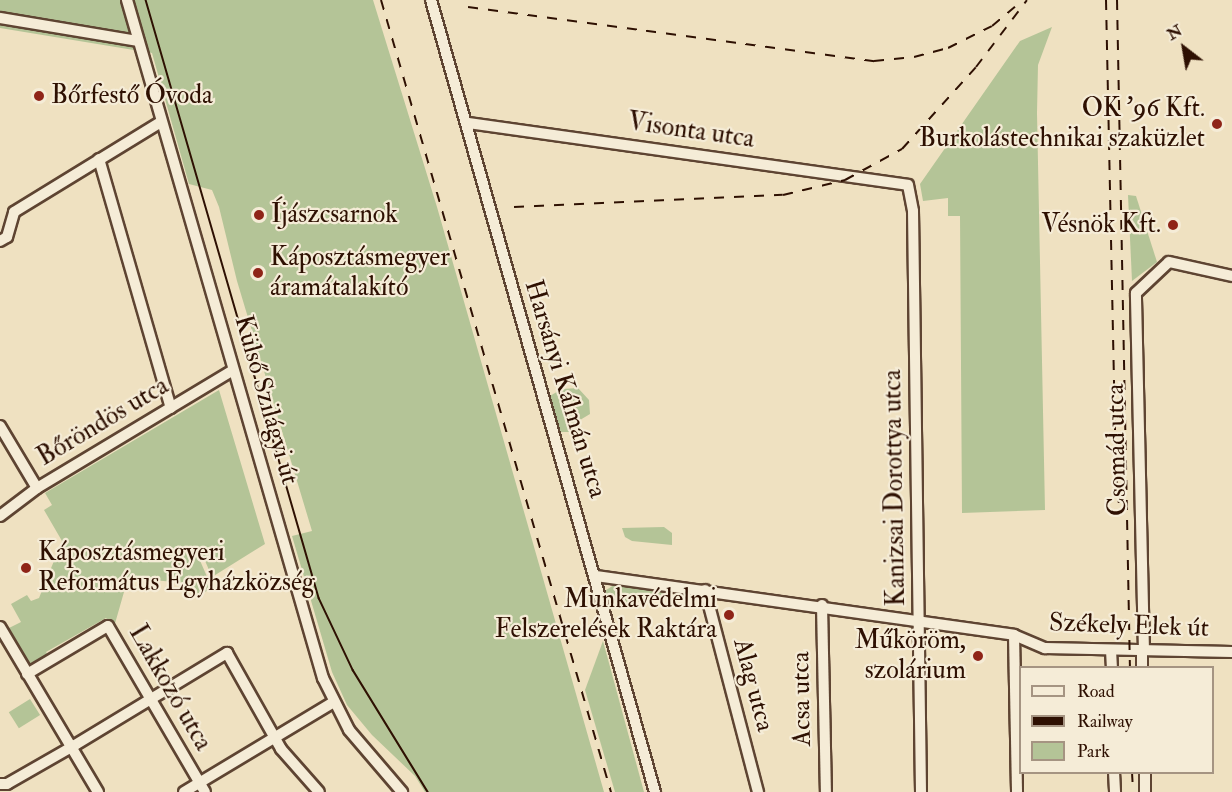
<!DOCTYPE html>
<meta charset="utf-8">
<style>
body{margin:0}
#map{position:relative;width:1232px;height:792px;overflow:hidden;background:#efe1c1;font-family:"IM FELL Double Pica",serif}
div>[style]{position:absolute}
.green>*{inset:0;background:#b4c497;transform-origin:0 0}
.roads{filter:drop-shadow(2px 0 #5e4432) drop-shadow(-2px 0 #5e4432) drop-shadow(0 2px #5e4432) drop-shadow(0 -2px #5e4432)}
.minor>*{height:10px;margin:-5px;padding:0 5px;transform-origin:5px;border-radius:5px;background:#f5ecd7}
.tram>*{height:1.5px;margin:-0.75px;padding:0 0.75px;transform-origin:0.75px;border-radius:0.75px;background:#2e1002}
.rail>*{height:2px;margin-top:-1px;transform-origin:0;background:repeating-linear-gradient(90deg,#2e1002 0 10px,transparent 0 20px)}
.dots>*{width:16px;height:16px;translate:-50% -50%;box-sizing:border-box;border:3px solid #f5ecd7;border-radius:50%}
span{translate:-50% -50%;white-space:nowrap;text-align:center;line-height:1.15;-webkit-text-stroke:4.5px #f5ecd7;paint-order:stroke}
.poi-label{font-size:26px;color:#2e1002}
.left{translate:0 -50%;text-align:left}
.right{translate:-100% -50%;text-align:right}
.street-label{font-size:26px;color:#2e1002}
.legend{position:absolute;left:1019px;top:666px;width:195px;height:108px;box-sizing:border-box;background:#f5ecd7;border:2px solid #a59482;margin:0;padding:8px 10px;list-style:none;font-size:18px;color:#2e1002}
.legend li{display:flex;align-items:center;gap:12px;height:30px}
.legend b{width:30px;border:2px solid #a59482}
.north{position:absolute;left:1154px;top:18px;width:60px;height:60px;-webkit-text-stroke:4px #f5ecd7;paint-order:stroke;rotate:329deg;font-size:16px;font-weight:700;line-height:24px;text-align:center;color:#2e1002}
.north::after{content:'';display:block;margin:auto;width:21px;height:27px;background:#2e1002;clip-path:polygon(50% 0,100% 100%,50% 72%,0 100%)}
</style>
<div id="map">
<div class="green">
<i style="clip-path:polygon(0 0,373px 0,437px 207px,604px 792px,425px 792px,415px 776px,372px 735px,347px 705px,332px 672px,292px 536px,312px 531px,237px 281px,219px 207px,212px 190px,189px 184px,152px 53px,0 28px)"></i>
<i style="clip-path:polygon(1052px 27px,1038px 65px,1037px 113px,1045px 510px,962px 513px,960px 216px,948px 216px,948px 198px,923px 201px,920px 184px,1020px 41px)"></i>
<i style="clip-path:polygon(1128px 195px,1136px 196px,1157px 262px,1132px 281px)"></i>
<i style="clip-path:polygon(578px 388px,589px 400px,590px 414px,575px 423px,573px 432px,559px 432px,548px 397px,562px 389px)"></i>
<i style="clip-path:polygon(219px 390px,265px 544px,212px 577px,203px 556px,198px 556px,212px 588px,196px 597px,187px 583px,128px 578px,114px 627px,106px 618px,46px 652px,49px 657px,32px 667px,9px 628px,21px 622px,11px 604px,27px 595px,31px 601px,39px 598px,62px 541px,44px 510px,52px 505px,45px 493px)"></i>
<i style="clip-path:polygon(664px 527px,672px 533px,672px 545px,632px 541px,625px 537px,622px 528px)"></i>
<i style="clip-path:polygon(614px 585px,676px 589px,677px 593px,607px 609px,603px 592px)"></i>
<i style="clip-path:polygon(603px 641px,644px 792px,615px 792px,585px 690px)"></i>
<i style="left:30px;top:699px;width:19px;height:25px;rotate:58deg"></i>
</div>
<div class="roads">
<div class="minor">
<i style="left:127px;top:0;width:706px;rotate:73.88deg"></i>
<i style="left:323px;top:678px;width:58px;rotate:63.4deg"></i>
<i style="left:349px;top:730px;width:82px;rotate:49.5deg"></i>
<i style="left:431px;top:0;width:823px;rotate:74.21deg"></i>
<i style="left:0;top:18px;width:140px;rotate:9.5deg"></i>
<i style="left:468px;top:123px;width:444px;rotate:8deg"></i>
<i style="left:908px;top:185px;width:26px;rotate:79deg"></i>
<i style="left:913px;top:211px;width:581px;rotate:89.21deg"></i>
<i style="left:99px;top:159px;width:259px;rotate:73.9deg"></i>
<i style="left:0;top:241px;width:8px;rotate:-30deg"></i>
<i style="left:7px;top:237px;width:26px;rotate:-74deg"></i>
<i style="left:14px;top:212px;width:172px;rotate:-31.5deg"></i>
<i style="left:0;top:426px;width:72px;rotate:59.2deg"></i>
<i style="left:0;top:516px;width:46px;rotate:-37.1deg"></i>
<i style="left:37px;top:488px;width:229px;rotate:-31deg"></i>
<i style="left:596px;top:576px;width:422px;rotate:8deg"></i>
<i style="left:1014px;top:635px;width:34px;rotate:23deg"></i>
<i style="left:1045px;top:648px;width:187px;rotate:1.2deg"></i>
<i style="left:705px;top:590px;width:209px;rotate:75.3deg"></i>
<i style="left:822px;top:605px;width:187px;rotate:88.8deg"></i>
<i style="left:0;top:627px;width:192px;rotate:59.3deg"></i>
<i style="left:1014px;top:635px;width:157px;rotate:88.9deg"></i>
<i style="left:1111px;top:650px;width:18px;rotate:87deg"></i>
<i style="left:1142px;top:651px;width:17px;rotate:90deg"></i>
<i style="left:1144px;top:651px;width:358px;rotate:-91.3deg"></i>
<i style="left:1136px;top:293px;width:45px;rotate:-43.2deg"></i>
<i style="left:1169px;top:262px;width:65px;rotate:12.5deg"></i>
<i style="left:27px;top:674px;width:94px;rotate:-30.7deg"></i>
<i style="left:108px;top:626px;width:192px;rotate:59.7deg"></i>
<i style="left:1114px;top:772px;width:20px;rotate:87deg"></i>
<i style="left:1145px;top:772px;width:20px;rotate:90deg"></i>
<i style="left:0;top:784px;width:7px"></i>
<i style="left:7px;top:784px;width:78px;rotate:-29.8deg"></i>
<i style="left:75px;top:745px;width:178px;rotate:-31.2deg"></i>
<i style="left:227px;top:653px;width:110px;rotate:60.6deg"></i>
<i style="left:281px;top:749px;width:57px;rotate:48.5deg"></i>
<i style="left:184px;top:792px;width:173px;rotate:-31deg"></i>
</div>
</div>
<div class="tram">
<i style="left:146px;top:0;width:623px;rotate:73.86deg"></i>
<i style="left:319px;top:598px;width:80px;rotate:64.7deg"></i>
<i style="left:353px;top:670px;width:143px;rotate:58.4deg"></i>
</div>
<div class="rail">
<i style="left:381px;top:0;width:825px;rotate:73.81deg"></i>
<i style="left:1106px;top:0;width:473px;rotate:88.8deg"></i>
<i style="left:1116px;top:473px;width:42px;rotate:84.6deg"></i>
<i style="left:1117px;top:0;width:668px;rotate:88.89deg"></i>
<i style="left:468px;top:7px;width:410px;rotate:7.6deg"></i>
<i style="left:874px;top:61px;width:40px;rotate:-5.7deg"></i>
<i style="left:914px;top:57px;width:35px;rotate:-15deg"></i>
<i style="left:948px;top:48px;width:49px;rotate:-26.6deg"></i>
<i style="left:992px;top:26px;width:30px;rotate:-40deg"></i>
<i style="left:514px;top:207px;width:269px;rotate:-2.6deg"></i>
<i style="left:783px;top:195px;width:64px;rotate:-13.6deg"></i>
<i style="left:845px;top:180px;width:65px;rotate:-28.5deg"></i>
<i style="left:902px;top:149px;width:110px;rotate:-47.9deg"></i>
<i style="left:976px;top:67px;width:84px;rotate:-52.7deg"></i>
<i style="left:1132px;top:772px;width:20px;rotate:87deg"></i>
</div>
<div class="dots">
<i style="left:39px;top:96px;background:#8f2418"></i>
<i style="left:1217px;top:124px;background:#8f2418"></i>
<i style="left:259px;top:215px;background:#8f2418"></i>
<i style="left:1173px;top:225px;background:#8f2418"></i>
<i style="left:258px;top:273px;background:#8f2418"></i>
<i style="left:26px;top:568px;background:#8f2418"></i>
<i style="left:729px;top:615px;background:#8f2418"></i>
<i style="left:978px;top:656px;background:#8f2418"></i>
</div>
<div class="poi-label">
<span class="left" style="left:51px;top:96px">Bőrfestő Óvoda</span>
<span class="right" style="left:1205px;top:124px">OK '96 Kft.<br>Burkolástechnikai szaküzlet</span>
<span class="left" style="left:271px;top:215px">Íjászcsarnok</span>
<span class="right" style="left:1161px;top:225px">Vésnök Kft.</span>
<span class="left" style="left:270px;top:273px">Káposztásmegyer<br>áramátalakító</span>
<span class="left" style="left:38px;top:568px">Káposztásmegyeri<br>Református Egyházközség</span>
<span class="right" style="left:717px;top:615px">Munkavédelmi<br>Felszerelések Raktára</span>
<span class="right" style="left:966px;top:656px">Műköröm,<br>szolárium</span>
</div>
<div class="street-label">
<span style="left:691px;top:131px;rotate:8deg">Visonta utca</span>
<span style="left:565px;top:389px;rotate:73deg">Harsányi Kálmán utca</span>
<span style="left:266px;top:400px;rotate:74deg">Külső Szilágyi út</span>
<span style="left:103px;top:422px;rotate:-31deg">Bőröndös utca</span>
<span style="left:1117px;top:450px;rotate:-91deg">Csomád utca</span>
<span style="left:895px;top:488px;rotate:-91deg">Kanizsai Dorottya utca</span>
<span style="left:1129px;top:626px;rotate:2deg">Székely Elek út</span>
<span style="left:753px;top:685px;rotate:75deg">Alag utca</span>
<span style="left:170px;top:688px;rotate:60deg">Lakkozó utca</span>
<span style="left:802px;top:699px;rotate:-91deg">Acsa utca</span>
</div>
<ul class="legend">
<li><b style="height:8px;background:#f5ecd7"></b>Road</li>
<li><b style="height:8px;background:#2e1002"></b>Railway</li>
<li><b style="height:16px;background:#b4c497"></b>Park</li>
</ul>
<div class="north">N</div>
</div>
